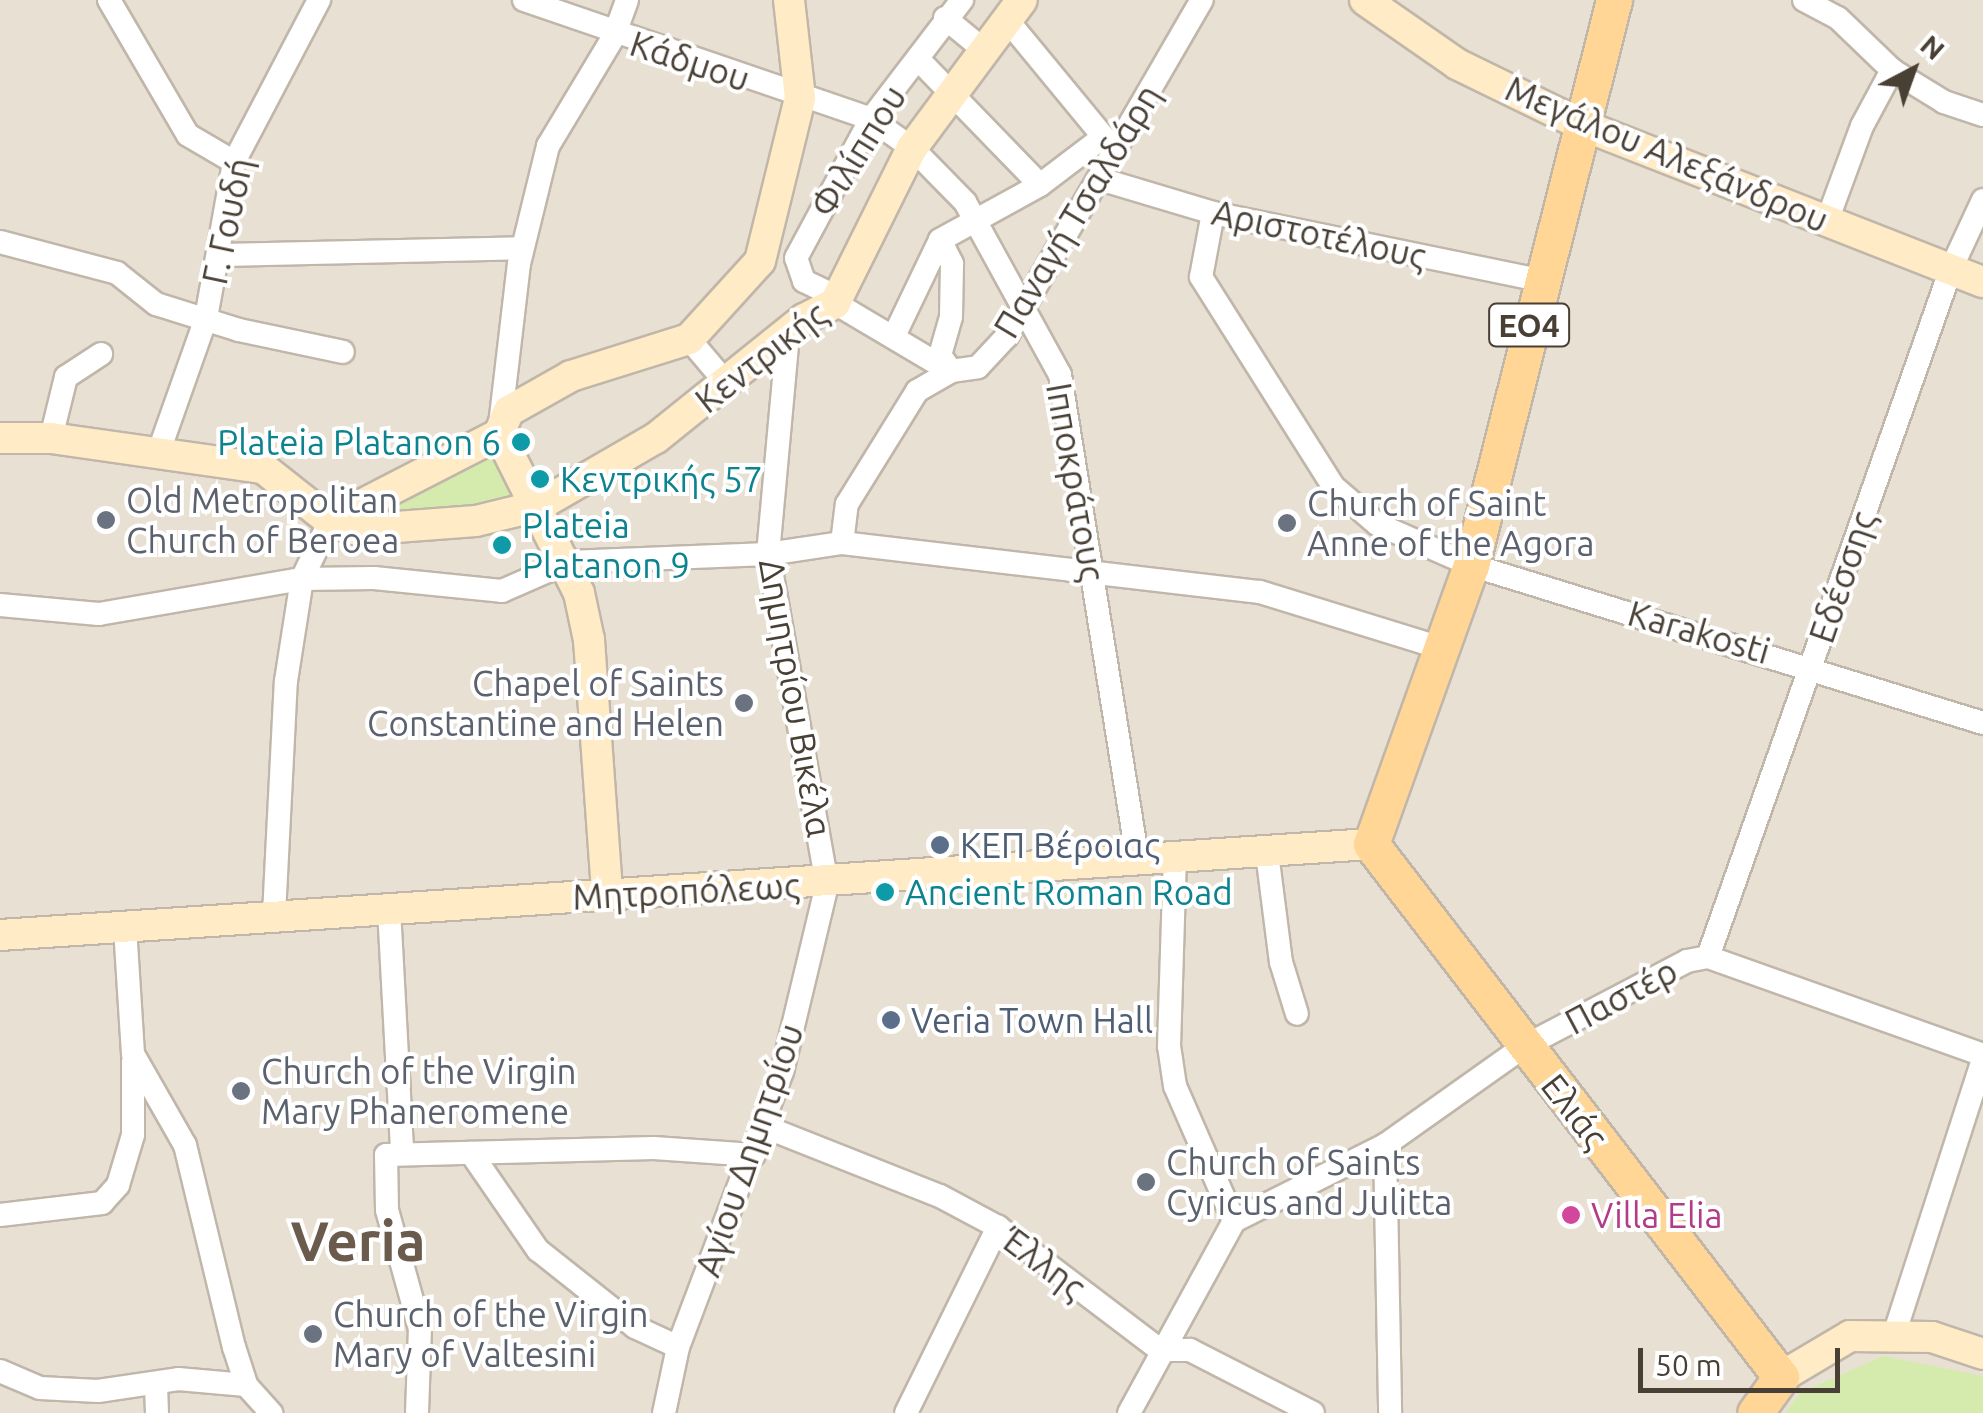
<!DOCTYPE html>
<meta charset="utf-8">
<style>
body{margin:0}
#map{position:relative;width:1983px;height:1413px;overflow:hidden;background:#f4efe7;font-family:Ubuntu,sans-serif}
div>[style]{position:absolute}
.residential>*{inset:0;background:#e9e0d4;transform-origin:0 0}
.green>*{inset:0;background:#d5ebad}
.roads{filter:drop-shadow(2px 0 #c0b6a9) drop-shadow(-2px 0 #c0b6a9) drop-shadow(0 2px #c0b6a9) drop-shadow(0 -2px #c0b6a9)}
.street>*{height:22px;margin:-11px;padding:0 11px;transform-origin:11px;border-radius:11px;background:#fff}
.secondary>*{height:30px;margin:-15px;padding:0 15px;transform-origin:15px;border-radius:15px;background:#ffebc6}
.primary>*{height:35px;margin:-17.5px;padding:0 17.5px;transform-origin:17.5px;border-radius:17.5px;background:#ffd695}
.dots>*{width:28px;height:28px;translate:-50% -50%;box-sizing:border-box;border:5px solid #fff;border-radius:50%}
span{translate:-50% -50%;white-space:nowrap;text-align:center;line-height:1.15;-webkit-text-stroke:8px #fff;paint-order:stroke}
.shield-label span{padding:2px 8px;background:#fff;border:2px solid;border-radius:8px;-webkit-text-stroke-width:0}
.shield-label{font-size:32px;color:#483f35;font-weight:700}
.street-label{font-size:35px;color:#483f35}
.culture-label{font-size:35px;color:#0d838f}
.right{translate:-100% -50%;text-align:right}
.left{translate:0 -50%;text-align:left}
.worship-label{font-size:35px;color:#5b616d}
.service-label{font-size:35px;color:#4e5e75}
.hotel-label{font-size:35px;color:#b23c85}
.town-label{font-size:55px;color:#6b5b4c;font-weight:700}
.north{position:absolute;left:1863px;top:20px;width:100px;height:100px;-webkit-text-stroke:8px #fff;paint-order:stroke;rotate:41deg;font-size:28px;font-weight:700;line-height:40px;text-align:center;color:#483f35}
.north::after{content:'';display:block;margin:auto;width:35px;height:45px;background:#483f35;clip-path:polygon(50% 0,100% 100%,50% 72%,0 100%)}
.scale{position:absolute;left:1638px;top:1348px;width:202px;height:45px;box-sizing:border-box;border:5px solid #483f35;border-top:0;padding-left:12px;font-size:30px;line-height:35px;white-space:nowrap;color:#483f35;-webkit-text-stroke:8px #fff;paint-order:stroke}
</style>
<div id="map">
<div class="residential">
<i style="left:0;top:0;width:1983px;height:1413px"></i>
</div>
<div class="green">
<i style="clip-path:polygon(497px 438px,533px 503px,370px 517px)"></i>
<i style="clip-path:polygon(1883px 1356px,1983px 1376px,1983px 1413px,1785px 1413px,1800px 1393px)"></i>
</div>
<div class="roads">
<div class="street">
<i style="left:109px;top:0;width:156px;rotate:59.7deg"></i>
<i style="left:188px;top:135px;width:53px;rotate:30.4deg"></i>
<i style="left:524px;top:0;width:367px;rotate:18.9deg"></i>
<i style="left:871px;top:119px;width:50px;rotate:35.3deg"></i>
<i style="left:912px;top:148px;width:76px;rotate:45.5deg"></i>
<i style="left:965px;top:202px;width:197px;rotate:61.2deg"></i>
<i style="left:1060px;top:375px;width:493px;rotate:80.9deg"></i>
<i style="left:1804px;top:0;width:38px;rotate:28deg"></i>
<i style="left:1838px;top:18px;width:75px;rotate:43.9deg"></i>
<i style="left:1892px;top:70px;width:61px;rotate:31.6deg"></i>
<i style="left:1944px;top:102px;width:41px;rotate:18.4deg"></i>
<i style="left:945px;top:18px;width:50px;rotate:39.4deg"></i>
<i style="left:1008px;top:21px;width:163px;rotate:50.5deg"></i>
<i style="left:918px;top:59px;width:175px;rotate:45.9deg"></i>
<i style="left:1100px;top:179px;width:118px;rotate:16.7deg"></i>
<i style="left:1213px;top:213px;width:333px;rotate:11.6deg"></i>
<i style="left:1213px;top:213px;width:65px;rotate:100.6deg"></i>
<i style="left:1201px;top:277px;width:249px;rotate:57.7deg"></i>
<i style="left:1334px;top:487px;width:57px;rotate:40.7deg"></i>
<i style="left:1377px;top:524px;width:103px;rotate:23.6deg"></i>
<i style="left:1471px;top:565px;width:536px;rotate:17.15deg"></i>
<i style="left:1827px;top:221px;width:101px;rotate:-69.8deg"></i>
<i style="left:1862px;top:126px;width:64px;rotate:-61.8deg"></i>
<i style="left:940px;top:240px;width:27px;rotate:63deg"></i>
<i style="left:952px;top:264px;width:53px;rotate:91.1deg"></i>
<i style="left:951px;top:317px;width:40px;rotate:106deg"></i>
<i style="left:940px;top:355px;width:19px;rotate:55deg"></i>
<i style="left:0;top:242px;width:121px;rotate:14.8deg"></i>
<i style="left:117px;top:273px;width:50px;rotate:38.5deg"></i>
<i style="left:156px;top:304px;width:87px;rotate:17.4deg"></i>
<i style="left:239px;top:330px;width:106px;rotate:11.9deg"></i>
<i style="left:222px;top:255px;width:300px;rotate:-1.3deg"></i>
<i style="left:837px;top:297px;width:37px;rotate:-154deg"></i>
<i style="left:804px;top:281px;width:24px;rotate:-109deg"></i>
<i style="left:796px;top:258px;width:158px;rotate:-61.7deg"></i>
<i style="left:871px;top:119px;width:150px;rotate:-52.6deg"></i>
<i style="left:835px;top:303px;width:131px;rotate:30.7deg"></i>
<i style="left:894px;top:336px;width:106px;rotate:-64.4deg"></i>
<i style="left:940px;top:240px;width:114px;rotate:-28.8deg"></i>
<i style="left:1040px;top:185px;width:79px;rotate:-37.3deg"></i>
<i style="left:689px;top:339px;width:59px;rotate:49.8deg"></i>
<i style="left:500px;top:425px;width:162px;rotate:-83.3deg"></i>
<i style="left:519px;top:264px;width:122px;rotate:-76.2deg"></i>
<i style="left:548px;top:146px;width:128px;rotate:-59deg"></i>
<i style="left:614px;top:36px;width:38px;rotate:-70deg"></i>
<i style="left:51px;top:438px;width:63px;rotate:-76.2deg"></i>
<i style="left:66px;top:377px;width:42px;rotate:-33.3deg"></i>
<i style="left:159px;top:451px;width:141px;rotate:-70.5deg"></i>
<i style="left:206px;top:318px;width:158px;rotate:-79.8deg"></i>
<i style="left:234px;top:162px;width:183px;rotate:-62.3deg"></i>
<i style="left:842px;top:543px;width:39px;rotate:-83deg"></i>
<i style="left:847px;top:504px;width:133px;rotate:-58.2deg"></i>
<i style="left:917px;top:391px;width:39px;rotate:-30deg"></i>
<i style="left:951px;top:371px;width:27px;rotate:-8deg"></i>
<i style="left:978px;top:367px;width:42px;rotate:-46.9deg"></i>
<i style="left:1007px;top:336px;width:388px;rotate:-59.9deg"></i>
<i style="left:0;top:605px;width:99px;rotate:5.2deg"></i>
<i style="left:99px;top:614px;width:206px;rotate:-9.8deg"></i>
<i style="left:302px;top:579px;width:72px;rotate:-0.8deg"></i>
<i style="left:374px;top:578px;width:129px;rotate:5.8deg"></i>
<i style="left:502px;top:591px;width:72px;rotate:-23.7deg"></i>
<i style="left:568px;top:562px;width:200px;rotate:-2.3deg"></i>
<i style="left:768px;top:554px;width:75px;rotate:-8.5deg"></i>
<i style="left:842px;top:543px;width:421px;rotate:6.7deg"></i>
<i style="left:1260px;top:592px;width:193px;rotate:17.2deg"></i>
<i style="left:1267px;top:853px;width:110px;rotate:82.7deg"></i>
<i style="left:1281px;top:962px;width:54px;rotate:72.9deg"></i>
<i style="left:389px;top:909px;width:242px;rotate:86.9deg"></i>
<i style="left:274px;top:915px;width:234px;rotate:-87.1deg"></i>
<i style="left:286px;top:681px;width:103px;rotate:-81.1deg"></i>
<i style="left:302px;top:579px;width:64px;rotate:-64.2deg"></i>
<i style="left:125px;top:927px;width:127px;rotate:86.4deg"></i>
<i style="left:133px;top:1054px;width:105px;rotate:60.3deg"></i>
<i style="left:185px;top:1145px;width:208px;rotate:76.4deg"></i>
<i style="left:234px;top:1347px;width:40px;rotate:72deg"></i>
<i style="left:246px;top:1385px;width:38px;rotate:48deg"></i>
<i style="left:1708px;top:957px;width:730px;rotate:-70.55deg"></i>
<i style="left:1951px;top:269px;width:76px;rotate:-65.1deg"></i>
<i style="left:763px;top:1126px;width:190px;rotate:21.6deg"></i>
<i style="left:940px;top:1196px;width:66px;rotate:28.1deg"></i>
<i style="left:998px;top:1227px;width:203px;rotate:37.2deg"></i>
<i style="left:1160px;top:1350px;width:30px"></i>
<i style="left:1190px;top:1350px;width:138px;rotate:27.1deg"></i>
<i style="left:1385px;top:1145px;width:268px;rotate:88.9deg"></i>
<i style="left:471px;top:1153px;width:118px;rotate:55.4deg"></i>
<i style="left:538px;top:1250px;width:124px;rotate:38.4deg"></i>
<i style="left:635px;top:1327px;width:47px;rotate:24.9deg"></i>
<i style="left:0;top:1215px;width:103px;rotate:-6.7deg"></i>
<i style="left:102px;top:1203px;width:24px;rotate:-48deg"></i>
<i style="left:118px;top:1185px;width:52px;rotate:-73.3deg"></i>
<i style="left:133px;top:1135px;width:73px;rotate:-90deg"></i>
<i style="left:1234px;top:1221px;width:169px;rotate:-26.7deg"></i>
<i style="left:1385px;top:1145px;width:171px;rotate:-35.3deg"></i>
<i style="left:1525px;top:1046px;width:183px;rotate:-27.7deg"></i>
<i style="left:1687px;top:961px;width:21px;rotate:-11deg"></i>
<i style="left:1708px;top:957px;width:292px;rotate:19.6deg"></i>
<i style="left:1895px;top:1332px;width:287px;rotate:-72.1deg"></i>
<i style="left:0;top:1371px;width:43px;rotate:23deg"></i>
<i style="left:40px;top:1388px;width:58px;rotate:3deg"></i>
<i style="left:98px;top:1391px;width:81px;rotate:-8.5deg"></i>
<i style="left:178px;top:1379px;width:68px;rotate:5deg"></i>
<i style="left:156px;top:1385px;width:28px;rotate:88deg"></i>
<i style="left:417px;top:1413px;width:84px;rotate:-88deg"></i>
<i style="left:420px;top:1329px;width:123px;rotate:-105.5deg"></i>
<i style="left:387px;top:1210px;width:55px;rotate:-91deg"></i>
<i style="left:386px;top:1155px;width:268px;rotate:-1.5deg"></i>
<i style="left:654px;top:1148px;width:100px;rotate:4deg"></i>
<i style="left:664px;top:1413px;width:67px;rotate:-78deg"></i>
<i style="left:678px;top:1347px;width:294px;rotate:-69.3deg"></i>
<i style="left:782px;top:1072px;width:193px;rotate:-76.5deg"></i>
<i style="left:827px;top:884px;width:335px;rotate:-100.1deg"></i>
<i style="left:768px;top:554px;width:222px;rotate:-84.8deg"></i>
<i style="left:906px;top:1413px;width:208px;rotate:-63.7deg"></i>
<i style="left:1129px;top:1413px;width:219px;rotate:-61.3deg"></i>
<i style="left:1234px;top:1221px;width:147px;rotate:-113.6deg"></i>
<i style="left:1175px;top:1086px;width:40px;rotate:-98.5deg"></i>
<i style="left:1169px;top:1046px;width:187px;rotate:-88.2deg"></i>
</div>
<div class="secondary">
<i style="left:1365px;top:0;width:112px;rotate:34.8deg"></i>
<i style="left:1457px;top:64px;width:139px;rotate:26deg"></i>
<i style="left:1582px;top:125px;width:431px;rotate:21.4deg"></i>
<i style="left:499px;top:434px;width:25px;rotate:-67deg"></i>
<i style="left:509px;top:411px;width:71px;rotate:-29.4deg"></i>
<i style="left:571px;top:376px;width:124px;rotate:-17.4deg"></i>
<i style="left:689px;top:339px;width:105px;rotate:-47.7deg"></i>
<i style="left:760px;top:261px;width:168px;rotate:-76.2deg"></i>
<i style="left:800px;top:98px;width:99px;rotate:-96.4deg"></i>
<i style="left:499px;top:434px;width:178px;rotate:63.3deg"></i>
<i style="left:579px;top:593px;width:48px;rotate:78deg"></i>
<i style="left:589px;top:640px;width:255px;rotate:85.9deg"></i>
<i style="left:0;top:438px;width:51px"></i>
<i style="left:51px;top:438px;width:214px;rotate:8.1deg"></i>
<i style="left:263px;top:468px;width:85px;rotate:38.3deg"></i>
<i style="left:330px;top:521px;width:28px;rotate:18deg"></i>
<i style="left:357px;top:530px;width:119px;rotate:-4.3deg"></i>
<i style="left:476px;top:521px;width:64px;rotate:-13.6deg"></i>
<i style="left:538px;top:506px;width:136px;rotate:-30deg"></i>
<i style="left:656px;top:438px;width:190px;rotate:-38.8deg"></i>
<i style="left:804px;top:319px;width:35px;rotate:-27deg"></i>
<i style="left:835px;top:303px;width:173px;rotate:-63.6deg"></i>
<i style="left:912px;top:148px;width:184px;rotate:-53.4deg"></i>
<i style="left:330px;top:521px;width:190px;rotate:-27.2deg"></i>
<i style="left:0;top:935px;width:1374px;rotate:-3.8deg"></i>
<i style="left:1781px;top:1377px;width:80px;rotate:-30.7deg"></i>
<i style="left:1850px;top:1336px;width:82px;rotate:0.7deg"></i>
<i style="left:1932px;top:1337px;width:54px;rotate:18.4deg"></i>
</div>
<div class="primary">
<i style="left:1614px;top:0;width:583px;rotate:104.2deg"></i>
<i style="left:1471px;top:565px;width:296px;rotate:109.7deg"></i>
<i style="left:1371px;top:844px;width:672px;rotate:52.43deg"></i>
<i style="left:1781px;top:1377px;width:44px;rotate:125.8deg"></i>
</div>
</div>
<div class="dots">
<i style="left:521px;top:442px;background:#0f9aa8"></i>
<i style="left:540px;top:479px;background:#0f9aa8"></i>
<i style="left:106px;top:520px;background:#6b7280"></i>
<i style="left:1287px;top:523px;background:#6b7280"></i>
<i style="left:502px;top:545px;background:#0f9aa8"></i>
<i style="left:744px;top:703px;background:#6b7280"></i>
<i style="left:940px;top:845px;background:#5c6f8a"></i>
<i style="left:885px;top:892px;background:#0f9aa8"></i>
<i style="left:891px;top:1020px;background:#5c6f8a"></i>
<i style="left:241px;top:1091px;background:#6b7280"></i>
<i style="left:1146px;top:1182px;background:#6b7280"></i>
<i style="left:1571px;top:1215px;background:#d1479c"></i>
<i style="left:313px;top:1334px;background:#6b7280"></i>
</div>
<div class="shield-label">
<span style="left:1529px;top:325px">ΕΟ4</span>
</div>
<div class="street-label">
<span style="left:690px;top:61px;rotate:18deg">Κάδμου</span>
<span style="left:858px;top:151px;rotate:-58deg">Φιλίππου</span>
<span style="left:1667px;top:154px;rotate:23deg">Μεγάλου Αλεξάνδρου</span>
<span style="left:1077px;top:211px;rotate:-59deg">Παναγή Τσαλδάρη</span>
<span style="left:227px;top:221px;rotate:-78deg">Γ. Γουδή</span>
<span style="left:1319px;top:234px;rotate:12deg">Αριστοτέλους</span>
<span style="left:761px;top:357px;rotate:-38deg">Κεντρικής</span>
<span style="left:1076px;top:482px;rotate:80deg">Ιπποκράτους</span>
<span style="left:1842px;top:577px;rotate:-71deg">Εδέσσης</span>
<span style="left:1699px;top:632px;rotate:16deg">Karakosti</span>
<span style="left:796px;top:698px;rotate:80deg">Δημητρίου Βικέλα</span>
<span style="left:686px;top:891px;rotate:-3deg">Μητροπόλεως</span>
<span style="left:1621px;top:996px;rotate:-28deg">Παστέρ</span>
<span style="left:1575px;top:1111px;rotate:52deg">Ελιάς</span>
<span style="left:749px;top:1150px;rotate:-71deg">Αγίου Δημητρίου</span>
<span style="left:1044px;top:1263px;rotate:37deg">Έλλης</span>
</div>
<div class="culture-label">
<span class="right" style="left:501px;top:442px">Plateia Platanon 6</span>
<span class="left" style="left:560px;top:479px">Κεντρικής 57</span>
<span class="left" style="left:522px;top:545px">Plateia<br>Platanon 9</span>
<span class="left" style="left:905px;top:892px">Ancient Roman Road</span>
</div>
<div class="worship-label">
<span class="left" style="left:126px;top:520px">Old Metropolitan<br>Church of Beroea</span>
<span class="left" style="left:1307px;top:523px">Church of Saint<br>Anne of the Agora</span>
<span class="right" style="left:724px;top:703px">Chapel of Saints<br>Constantine and Helen</span>
<span class="left" style="left:261px;top:1091px">Church of the Virgin<br>Mary Phaneromene</span>
<span class="left" style="left:1166px;top:1182px">Church of Saints<br>Cyricus and Julitta</span>
<span class="left" style="left:333px;top:1334px">Church of the Virgin<br>Mary of Valtesini</span>
</div>
<div class="service-label">
<span class="left" style="left:960px;top:845px">ΚΕΠ Βέροιας</span>
<span class="left" style="left:911px;top:1020px">Veria Town Hall</span>
</div>
<div class="hotel-label">
<span class="left" style="left:1591px;top:1215px">Villa Elia</span>
</div>
<div class="town-label">
<span style="left:358px;top:1241px">Veria</span>
</div>
<div class="north">N</div>
<div class="scale">50 m</div>
</div>
